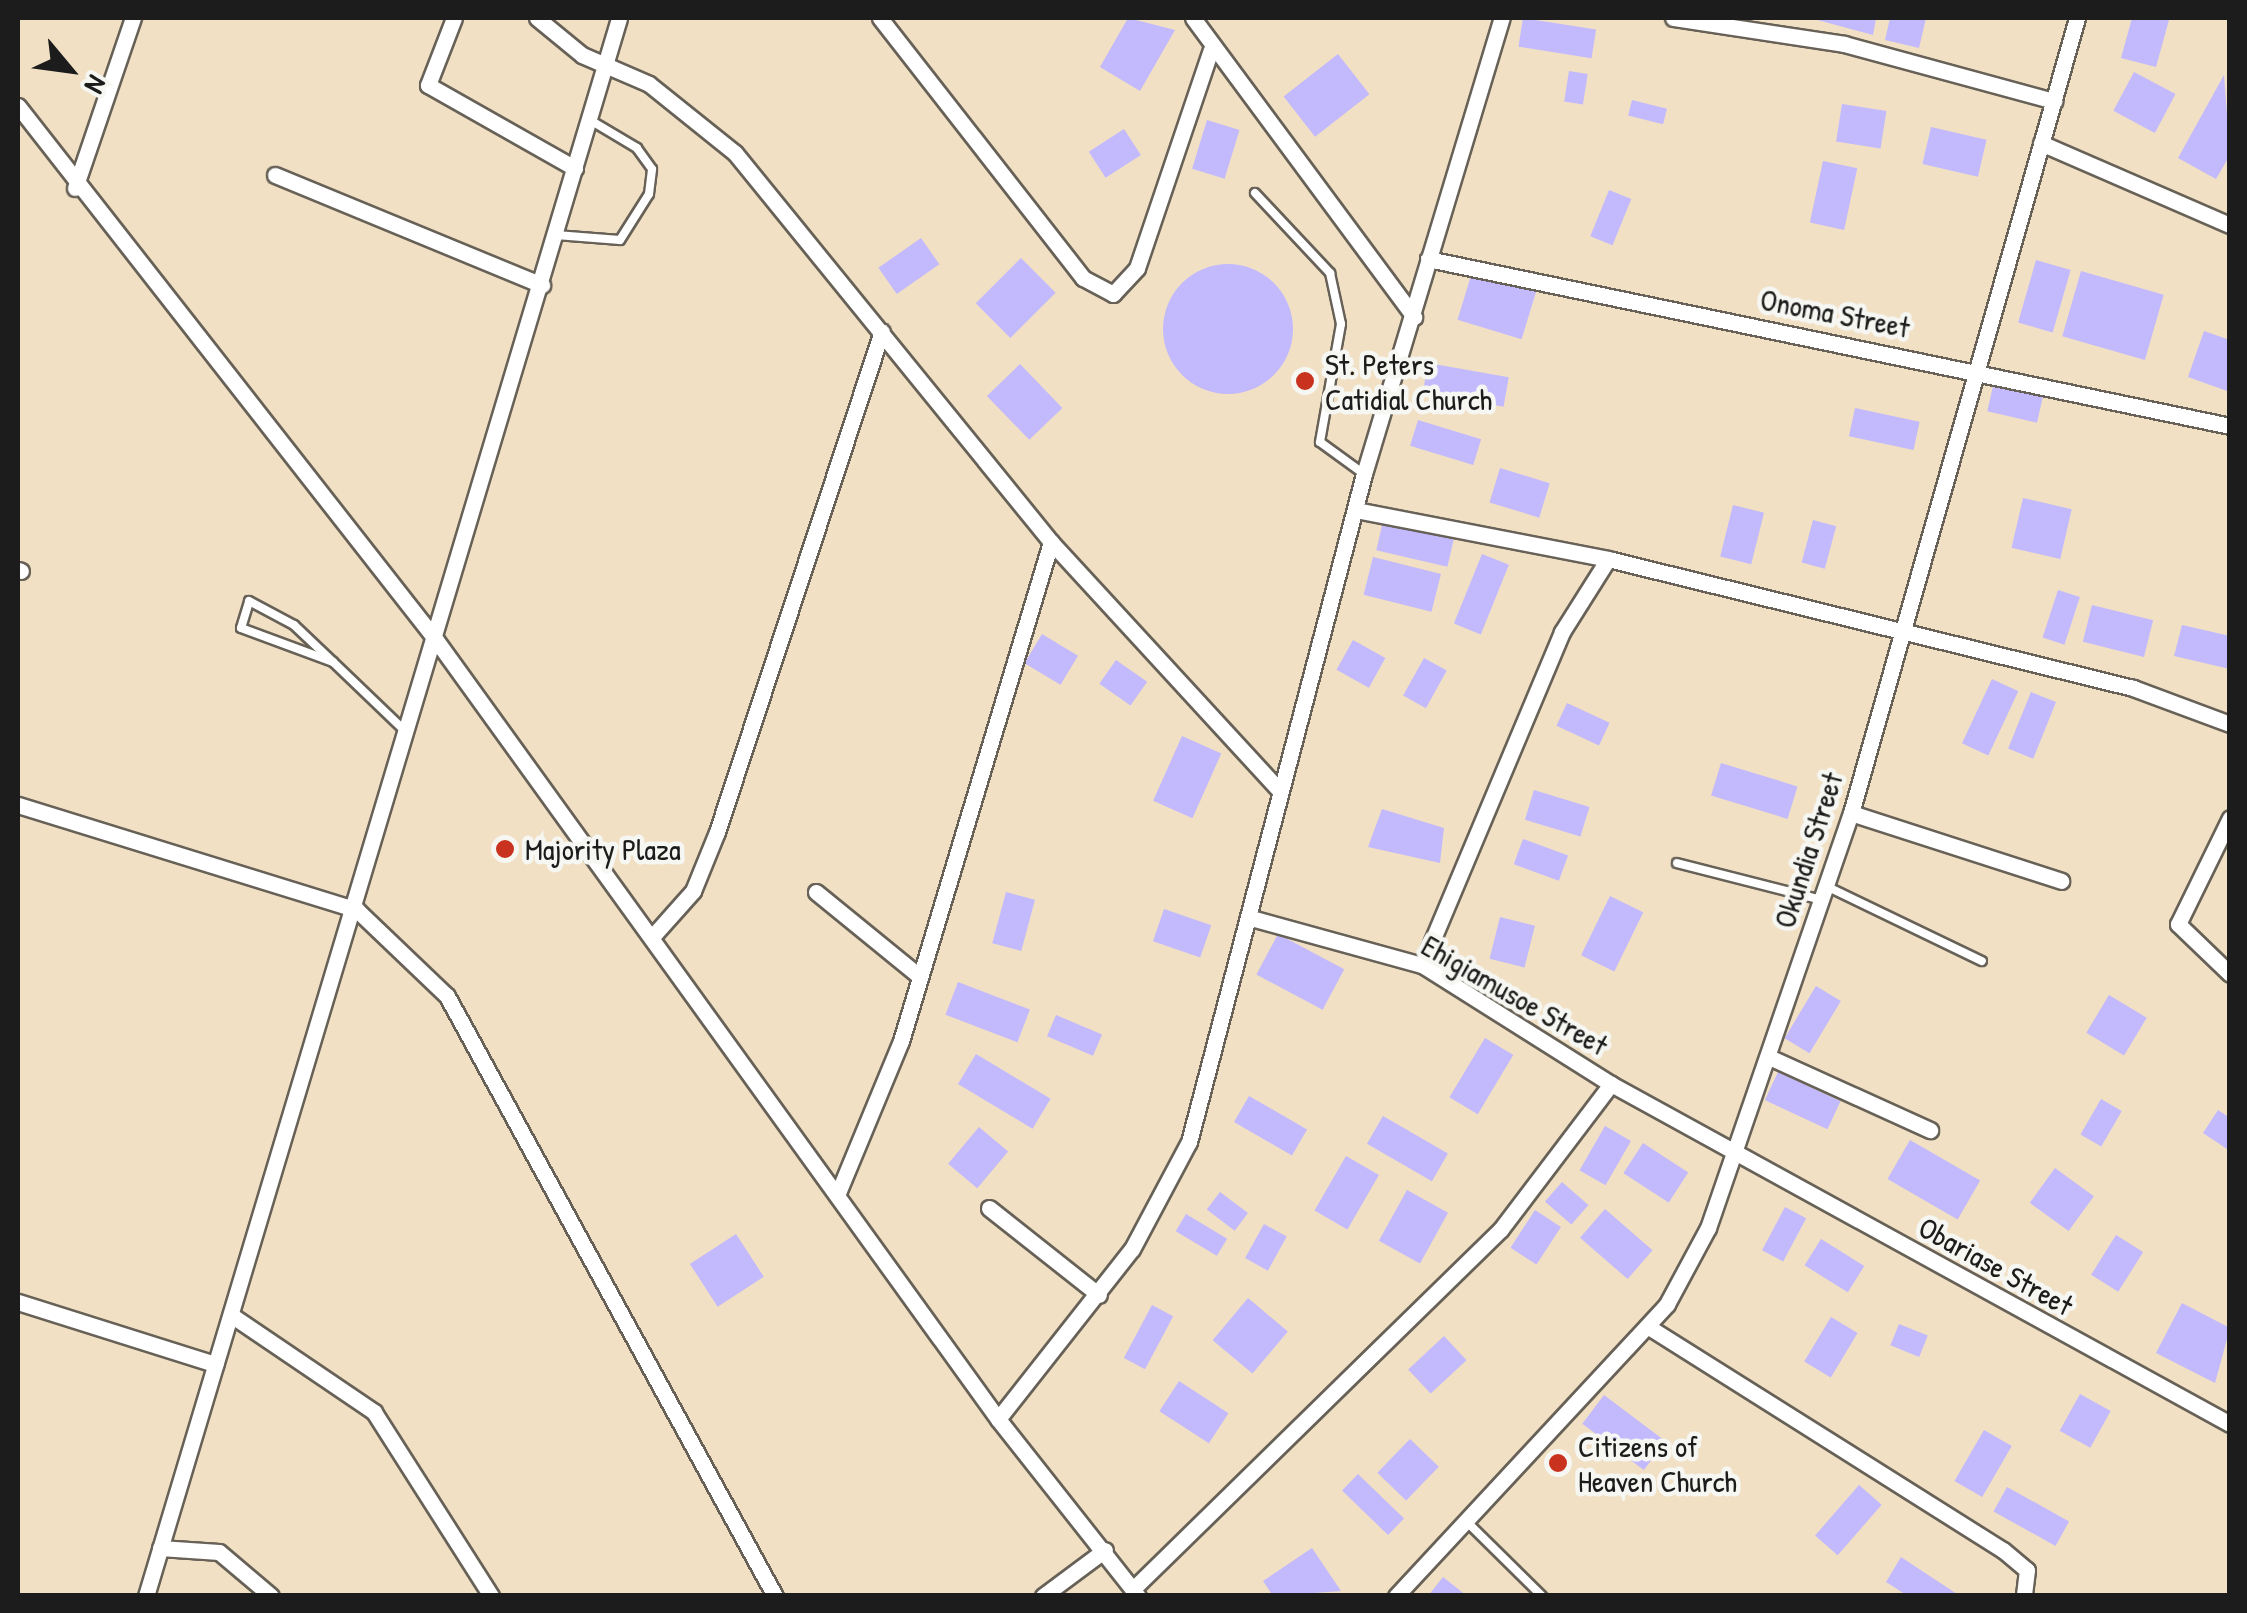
<!DOCTYPE html>
<style>
body{margin:0}
#map{position:relative;width:2247px;height:1613px;overflow:hidden;background:#f1e0c4;font-family:"Patrick Hand",sans-serif}
div>[style]{position:absolute}
.building>*{inset:0;background:#c3b9fd;transform-origin:0 0}
.round{border-radius:50%}
.roads{filter:drop-shadow(2px 0 #676157) drop-shadow(-2px 0 #676157) drop-shadow(0 2px #676157) drop-shadow(0 -2px #676157)}
.lane>*{height:8px;margin:-4px;padding:0 4px;transform-origin:4px;border-radius:4px;background:#fff}
.street>*{height:15px;margin:-7.5px;padding:0 7.5px;transform-origin:7.5px;border-radius:7.5px;background:#fff}
.dots>*{width:28px;height:28px;translate:-50% -50%;box-sizing:border-box;border:5px solid #f6f6f2;border-radius:50%}
span{translate:-50% -50%;white-space:nowrap;text-align:center;line-height:1.15;-webkit-text-stroke:9px #f6f6f2;paint-order:stroke}
.street-label{font-size:30px;color:#1c1c1c}
.poi-label{font-size:30px;color:#1c1c1c}
.left{translate:0 -50%;text-align:left}
.frame{position:absolute;inset:0;border:20px solid #1c1c1c;pointer-events:none}
.north{position:absolute;left:20px;top:20px;width:100px;height:100px;-webkit-text-stroke:8px #f6f6f2;paint-order:stroke;rotate:119deg;font-size:28px;font-weight:700;line-height:40px;text-align:center;color:#1c1c1c}
.north::after{content:'';display:block;margin:auto;width:35px;height:45px;background:#1c1c1c;clip-path:polygon(50% 0,100% 100%,50% 72%,0 100%)}
</style>
<div id="map">
<div class="building">
<i style="clip-path:polygon(1128px 18px,1175px 30px,1140px 91px,1100px 67px)"></i>
<i style="left:1523px;top:18px;width:74px;height:29px;rotate:9deg"></i>
<i style="clip-path:polygon(1810px 18px,1876px 18px,1873px 35px)"></i>
<i style="clip-path:polygon(1890px 18px,1926px 18px,1919px 48px,1885px 40px)"></i>
<i style="clip-path:polygon(2132px 18px,2169px 20px,2156px 67px,2121px 58px)"></i>
<i style="left:1338px;top:54px;width:51px;height:69px;rotate:52deg"></i>
<i style="left:1569px;top:71px;width:19px;height:31px;rotate:9deg"></i>
<i style="left:2134px;top:72px;width:47px;height:44px;rotate:28deg"></i>
<i style="clip-path:polygon(2224px 75px,2230px 155px,2216px 179px,2178px 158px)"></i>
<i style="left:1632px;top:100px;width:36px;height:16px;rotate:14deg"></i>
<i style="left:1842px;top:104px;width:45px;height:38px;rotate:9deg"></i>
<i style="left:1207px;top:120px;width:34px;height:51px;rotate:17deg"></i>
<i style="left:1931px;top:127px;width:57px;height:38px;rotate:13deg"></i>
<i style="left:1124px;top:129px;width:31px;height:42px;rotate:57deg"></i>
<i style="left:1823px;top:161px;width:35px;height:63px;rotate:12deg"></i>
<i style="left:1609px;top:190px;width:24px;height:50px;rotate:22deg"></i>
<i style="left:921px;top:238px;width:32px;height:52px;rotate:55deg"></i>
<i style="left:1021px;top:258px;width:49px;height:64px;rotate:45deg"></i>
<i style="left:2036px;top:260px;width:36px;height:65px;rotate:16deg"></i>
<i class="round" style="left:1163px;top:264px;width:130px;height:130px"></i>
<i style="left:1473px;top:269px;width:67px;height:53px;rotate:17deg"></i>
<i style="left:2081px;top:271px;width:86px;height:68px;rotate:16deg"></i>
<i style="clip-path:polygon(2204px 331px,2230px 340px,2230px 392px,2188px 377px)"></i>
<i style="left:1428px;top:363px;width:82px;height:30px;rotate:10deg"></i>
<i style="left:1020px;top:364px;width:61px;height:46px;rotate:46deg"></i>
<i style="left:1994px;top:382px;width:51px;height:30px;rotate:13deg"></i>
<i style="left:1855px;top:408px;width:66px;height:29px;rotate:12deg"></i>
<i style="left:1418px;top:420px;width:66px;height:27px;rotate:17deg"></i>
<i style="left:1500px;top:468px;width:52px;height:36px;rotate:17deg"></i>
<i style="left:2023px;top:498px;width:50px;height:51px;rotate:13deg"></i>
<i style="left:1733px;top:505px;width:32px;height:53px;rotate:14deg"></i>
<i style="left:1813px;top:520px;width:24px;height:44px;rotate:15deg"></i>
<i style="left:1383px;top:521px;width:73px;height:30px;rotate:13deg"></i>
<i style="left:1482px;top:554px;width:29px;height:75px;rotate:22deg"></i>
<i style="left:1373px;top:557px;width:70px;height:39px;rotate:14deg"></i>
<i style="left:2058px;top:590px;width:23px;height:50px;rotate:18deg"></i>
<i style="left:2092px;top:605px;width:63px;height:38px;rotate:14deg"></i>
<i style="clip-path:polygon(2182px 625px,2230px 636px,2230px 669px,2174px 656px)"></i>
<i style="left:1042px;top:634px;width:42px;height:34px;rotate:31deg"></i>
<i style="left:1353px;top:640px;width:37px;height:34px;rotate:29deg"></i>
<i style="left:1424px;top:658px;width:26px;height:43px;rotate:29deg"></i>
<i style="left:1116px;top:660px;width:38px;height:29px;rotate:35deg"></i>
<i style="left:1992px;top:679px;width:29px;height:71px;rotate:25deg"></i>
<i style="left:2031px;top:692px;width:27px;height:61px;rotate:22deg"></i>
<i style="left:1567px;top:703px;width:47px;height:25px;rotate:25deg"></i>
<i style="left:1182px;top:736px;width:43px;height:71px;rotate:24deg"></i>
<i style="left:1721px;top:763px;width:80px;height:34px;rotate:17deg"></i>
<i style="left:1534px;top:790px;width:58px;height:31px;rotate:17deg"></i>
<i style="clip-path:polygon(1382px 809px,1444px 828px,1440px 863px,1368px 847px)"></i>
<i style="left:1523px;top:839px;width:48px;height:27px;rotate:20deg"></i>
<i style="left:1006px;top:892px;width:30px;height:53px;rotate:15deg"></i>
<i style="left:1610px;top:896px;width:37px;height:66px;rotate:26deg"></i>
<i style="left:1164px;top:909px;width:50px;height:34px;rotate:19deg"></i>
<i style="left:1500px;top:917px;width:36px;height:43px;rotate:14deg"></i>
<i style="left:1278px;top:934px;width:75px;height:46px;rotate:28deg"></i>
<i style="left:958px;top:982px;width:77px;height:35px;rotate:21deg"></i>
<i style="left:1816px;top:986px;width:29px;height:61px;rotate:31deg"></i>
<i style="left:2109px;top:995px;width:44px;height:44px;rotate:31deg"></i>
<i style="left:1056px;top:1015px;width:50px;height:23px;rotate:23deg"></i>
<i style="left:1485px;top:1038px;width:33px;height:69px;rotate:31deg"></i>
<i style="left:976px;top:1054px;width:87px;height:35px;rotate:31deg"></i>
<i style="left:1778px;top:1072px;width:69px;height:31px;rotate:25deg"></i>
<i style="left:1249px;top:1096px;width:67px;height:30px;rotate:30deg"></i>
<i style="left:2101px;top:1099px;width:24px;height:41px;rotate:30deg"></i>
<i style="clip-path:polygon(2218px 1110px,2230px 1118px,2230px 1151px,2203px 1133px)"></i>
<i style="left:1383px;top:1116px;width:75px;height:32px;rotate:30deg"></i>
<i style="left:1605px;top:1126px;width:30px;height:51px;rotate:30deg"></i>
<i style="left:979px;top:1127px;width:38px;height:48px;rotate:40deg"></i>
<i style="left:1910px;top:1140px;width:81px;height:45px;rotate:30deg"></i>
<i style="left:1643px;top:1143px;width:54px;height:36px;rotate:33deg"></i>
<i style="left:1346px;top:1156px;width:38px;height:63px;rotate:30deg"></i>
<i style="left:2055px;top:1168px;width:48px;height:43px;rotate:36deg"></i>
<i style="left:1562px;top:1182px;width:35px;height:26px;rotate:41deg"></i>
<i style="left:1407px;top:1190px;width:47px;height:58px;rotate:29deg"></i>
<i style="left:1220px;top:1192px;width:35px;height:22px;rotate:37deg"></i>
<i style="left:1785px;top:1207px;width:24px;height:49px;rotate:28deg"></i>
<i style="left:1605px;top:1209px;width:63px;height:38px;rotate:41deg"></i>
<i style="left:1535px;top:1210px;width:31px;height:45px;rotate:33deg"></i>
<i style="left:1186px;top:1214px;width:48px;height:20px;rotate:31deg"></i>
<i style="left:1264px;top:1224px;width:26px;height:39px;rotate:29deg"></i>
<i style="left:736px;top:1234px;width:51px;height:55px;rotate:57deg"></i>
<i style="left:2116px;top:1235px;width:32px;height:47px;rotate:32deg"></i>
<i style="left:1821px;top:1239px;width:51px;height:31px;rotate:32deg"></i>
<i style="left:1248px;top:1298px;width:52px;height:55px;rotate:40deg"></i>
<i style="clip-path:polygon(2182px 1303px,2230px 1328px,2215px 1383px,2156px 1353px)"></i>
<i style="left:1152px;top:1305px;width:24px;height:60px;rotate:28deg"></i>
<i style="left:1831px;top:1317px;width:31px;height:52px;rotate:31deg"></i>
<i style="left:1899px;top:1324px;width:31px;height:23px;rotate:22deg"></i>
<i style="left:1444px;top:1336px;width:33px;height:49px;rotate:47deg"></i>
<i style="left:1179px;top:1381px;width:59px;height:36px;rotate:33deg"></i>
<i style="left:2080px;top:1394px;width:35px;height:42px;rotate:29deg"></i>
<i style="left:1604px;top:1395px;width:77px;height:36px;rotate:37deg"></i>
<i style="left:1984px;top:1430px;width:32px;height:59px;rotate:30deg"></i>
<i style="left:1410px;top:1439px;width:40px;height:47px;rotate:44deg"></i>
<i style="left:1358px;top:1474px;width:64px;height:23px;rotate:44deg"></i>
<i style="left:1859px;top:1485px;width:30px;height:67px;rotate:41deg"></i>
<i style="left:2007px;top:1487px;width:71px;height:28px;rotate:29deg"></i>
<i style="clip-path:polygon(1312px 1548px,1341px 1591px,1273px 1596px,1263px 1581px)"></i>
<i style="clip-path:polygon(1901px 1557px,1960px 1596px,1908px 1596px,1886px 1582px)"></i>
<i style="clip-path:polygon(1443px 1577px,1467px 1596px,1428px 1596px)"></i>
</div>
<div class="roads">
<div class="lane">
<i style="left:1255px;top:193px;width:110px;rotate:46.8deg"></i>
<i style="left:1330px;top:273px;width:52px;rotate:77.8deg"></i>
<i style="left:1341px;top:324px;width:120px;rotate:100.1deg"></i>
<i style="left:1320px;top:442px;width:54px;rotate:36deg"></i>
<i style="left:556px;top:235px;width:64px;rotate:4.5deg"></i>
<i style="left:620px;top:240px;width:54px;rotate:-57.8deg"></i>
<i style="left:649px;top:194px;width:25px;rotate:-83deg"></i>
<i style="left:652px;top:169px;width:26px;rotate:-126deg"></i>
<i style="left:637px;top:148px;width:55px;rotate:-149.2deg"></i>
<i style="left:333px;top:662px;width:98px;rotate:-159.7deg"></i>
<i style="left:241px;top:628px;width:28px;rotate:-73deg"></i>
<i style="left:249px;top:601px;width:51px;rotate:28.1deg"></i>
<i style="left:294px;top:625px;width:54px;rotate:43.5deg"></i>
<i style="left:333px;top:662px;width:100px;rotate:43.8deg"></i>
<i style="left:1677px;top:863px;width:150px;rotate:14.3deg"></i>
<i style="left:1826px;top:886px;width:173px;rotate:25.7deg"></i>
<i style="left:1469px;top:1524px;width:103px;rotate:44.6deg"></i>
</div>
<div class="street">
<i style="left:454px;top:18px;width:72px;rotate:111.2deg"></i>
<i style="left:428px;top:85px;width:169px;rotate:29.5deg"></i>
<i style="left:537px;top:18px;width:58px;rotate:39.4deg"></i>
<i style="left:582px;top:55px;width:73px;rotate:23.4deg"></i>
<i style="left:649px;top:84px;width:110px;rotate:38.7deg"></i>
<i style="left:735px;top:153px;width:501px;rotate:50.91deg"></i>
<i style="left:1051px;top:542px;width:334px;rotate:47.4deg"></i>
<i style="left:880px;top:18px;width:330px;rotate:52deg"></i>
<i style="left:1083px;top:278px;width:34px;rotate:28deg"></i>
<i style="left:1113px;top:294px;width:35px;rotate:-47deg"></i>
<i style="left:1137px;top:268px;width:230px;rotate:-71.3deg"></i>
<i style="left:1193px;top:18px;width:372px;rotate:53.5deg"></i>
<i style="left:1673px;top:18px;width:173px;rotate:8.6deg"></i>
<i style="left:1844px;top:44px;width:218px;rotate:15.2deg"></i>
<i style="left:18px;top:106px;width:678px;rotate:51.95deg"></i>
<i style="left:436px;top:640px;width:961px;rotate:54.19deg"></i>
<i style="left:998px;top:1419px;width:226px;rotate:51.7deg"></i>
<i style="left:2041px;top:143px;width:206px;rotate:23.5deg"></i>
<i style="left:275px;top:175px;width:289px;rotate:22.4deg"></i>
<i style="left:75px;top:188px;width:180px;rotate:-71.2deg"></i>
<i style="left:1428px;top:259px;width:819px;rotate:11.76deg"></i>
<i style="left:1356px;top:510px;width:257px;rotate:11deg"></i>
<i style="left:1608px;top:559px;width:541px;rotate:13.8deg"></i>
<i style="left:2133px;top:688px;width:103px;rotate:20.4deg"></i>
<i style="left:18px;top:570px;width:3px;rotate:18deg"></i>
<i style="left:18px;top:805px;width:355px;rotate:17.2deg"></i>
<i style="left:357px;top:910px;width:124px;rotate:43.7deg"></i>
<i style="left:447px;top:996px;width:684px;rotate:61.34deg"></i>
<i style="left:1851px;top:813px;width:221px;rotate:17.9deg"></i>
<i style="left:2230px;top:818px;width:118px;rotate:116.1deg"></i>
<i style="left:2178px;top:924px;width:72px;rotate:43.9deg"></i>
<i style="left:816px;top:892px;width:133px;rotate:39.2deg"></i>
<i style="left:1251px;top:918px;width:177px;rotate:15.4deg"></i>
<i style="left:1422px;top:965px;width:223px;rotate:32.2deg"></i>
<i style="left:1611px;top:1084px;width:706px;rotate:28.78deg"></i>
<i style="left:652px;top:937px;width:62px;rotate:-48.3deg"></i>
<i style="left:693px;top:891px;width:64px;rotate:-67.9deg"></i>
<i style="left:717px;top:832px;width:527px;rotate:-71.77deg"></i>
<i style="left:1422px;top:965px;width:361px;rotate:-67.2deg"></i>
<i style="left:1562px;top:632px;width:86px;rotate:-57.8deg"></i>
<i style="left:1769px;top:1057px;width:177px;rotate:24.4deg"></i>
<i style="left:838px;top:1193px;width:165px;rotate:-67.5deg"></i>
<i style="left:901px;top:1041px;width:521px;rotate:-73.27deg"></i>
<i style="left:989px;top:1208px;width:140px;rotate:38.3deg"></i>
<i style="left:18px;top:1302px;width:207px;rotate:17.5deg"></i>
<i style="left:231px;top:1315px;width:173px;rotate:34.1deg"></i>
<i style="left:374px;top:1412px;width:218px;rotate:57.5deg"></i>
<i style="left:1647px;top:1326px;width:421px;rotate:32.2deg"></i>
<i style="left:2003px;top:1550px;width:31px;rotate:40deg"></i>
<i style="left:2027px;top:1570px;width:26px;rotate:97deg"></i>
<i style="left:998px;top:1419px;width:216px;rotate:-51.8deg"></i>
<i style="left:1132px;top:1249px;width:121px;rotate:-62deg"></i>
<i style="left:1189px;top:1142px;width:691px;rotate:-75.32deg"></i>
<i style="left:1364px;top:474px;width:476px;rotate:-73.2deg"></i>
<i style="left:160px;top:1548px;width:59px;rotate:3.9deg"></i>
<i style="left:219px;top:1552px;width:68px;rotate:40.2deg"></i>
<i style="left:1134px;top:1588px;width:513px;rotate:-44.37deg"></i>
<i style="left:1501px;top:1229px;width:182px;rotate:-52.8deg"></i>
<i style="left:146px;top:1596px;width:1647px;rotate:-73.31deg"></i>
<i style="left:1043px;top:1596px;width:77px;rotate:-36.6deg"></i>
<i style="left:1396px;top:1596px;width:398px;rotate:-47.1deg"></i>
<i style="left:1667px;top:1304px;width:86px;rotate:-61.7deg"></i>
<i style="left:1708px;top:1228px;width:439px;rotate:-71deg"></i>
<i style="left:1851px;top:813px;width:826px;rotate:-74.13deg"></i>
</div>
</div>
<div class="dots">
<i style="left:1305px;top:381px;background:#c8321e"></i>
<i style="left:505px;top:849px;background:#c8321e"></i>
<i style="left:1558px;top:1463px;background:#c8321e"></i>
</div>
<div class="street-label">
<span style="left:1835px;top:313px;rotate:11deg">Onoma Street</span>
<span style="left:1808px;top:850px;rotate:-72deg">Okundia Street</span>
<span style="left:1515px;top:995px;rotate:30deg">Ehigiamusoe Street</span>
<span style="left:1996px;top:1266px;rotate:29deg">Obariase Street</span>
</div>
<div class="poi-label">
<span class="left" style="left:1325px;top:381px">St. Peters<br>Catidial Church</span>
<span class="left" style="left:525px;top:849px">Majority Plaza</span>
<span class="left" style="left:1578px;top:1463px">Citizens of<br>Heaven Church</span>
</div>
<div class="frame"></div>
<div class="north">N</div>
</div>
